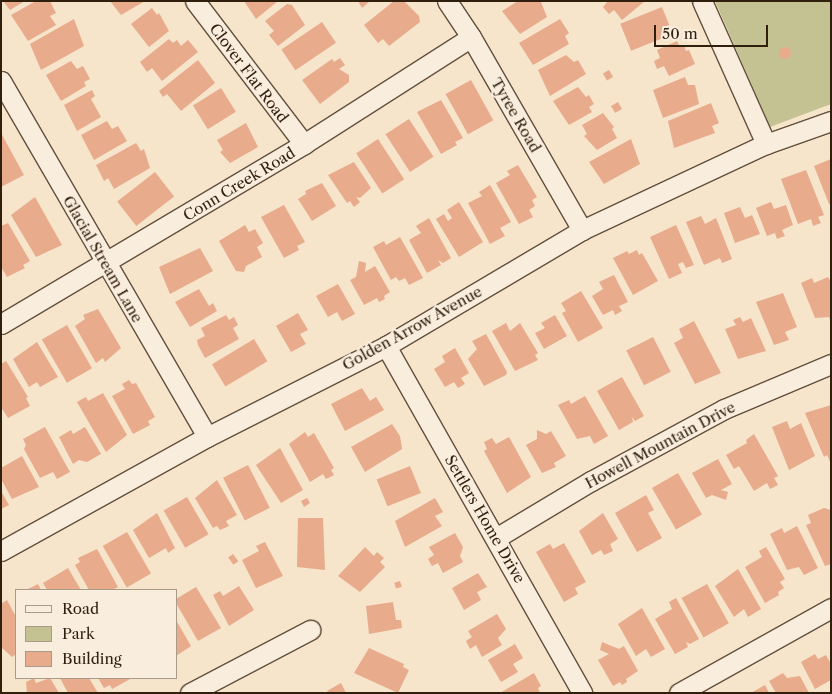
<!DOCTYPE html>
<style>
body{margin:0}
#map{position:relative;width:832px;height:694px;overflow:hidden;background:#f6e4cb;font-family:"Libre Caslon Text",serif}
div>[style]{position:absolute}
.green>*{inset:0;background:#c4c292}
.building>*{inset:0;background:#e8ab8c;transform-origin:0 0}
.round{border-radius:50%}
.roads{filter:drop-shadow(1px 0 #62503d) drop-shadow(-1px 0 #62503d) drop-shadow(0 1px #62503d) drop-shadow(0 -1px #62503d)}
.minor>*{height:19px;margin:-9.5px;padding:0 9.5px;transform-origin:9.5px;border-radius:9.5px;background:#f9eddd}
span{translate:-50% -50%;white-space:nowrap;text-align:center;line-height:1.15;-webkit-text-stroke:4.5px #f9eddd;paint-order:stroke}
.street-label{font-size:15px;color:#311f0e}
.frame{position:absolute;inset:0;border:2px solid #311f0e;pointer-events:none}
.legend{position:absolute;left:15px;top:589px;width:162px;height:90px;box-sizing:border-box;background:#f9eddd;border:1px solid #a99b8a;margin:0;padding:6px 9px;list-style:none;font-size:15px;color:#311f0e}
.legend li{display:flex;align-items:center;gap:10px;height:25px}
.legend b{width:25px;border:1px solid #a99b8a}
.scale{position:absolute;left:654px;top:25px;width:114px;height:22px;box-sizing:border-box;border:2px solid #311f0e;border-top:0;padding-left:6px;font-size:15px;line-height:18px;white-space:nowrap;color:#311f0e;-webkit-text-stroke:4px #f9eddd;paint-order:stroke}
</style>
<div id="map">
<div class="green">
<i style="clip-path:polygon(715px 1px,831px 1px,831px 104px,770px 127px)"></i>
</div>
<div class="building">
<i style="clip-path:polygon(3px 1px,25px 1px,10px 10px)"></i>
<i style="clip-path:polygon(36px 1px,50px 1px,56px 13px,50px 16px,56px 25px,28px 41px,11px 15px)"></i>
<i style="clip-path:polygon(110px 1px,145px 1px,121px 15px)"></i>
<i style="clip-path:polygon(244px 1px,278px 1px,256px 19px)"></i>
<i style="clip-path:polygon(358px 1px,370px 1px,362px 8px)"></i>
<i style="clip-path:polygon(394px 1px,404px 1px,419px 16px,420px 22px,389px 46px,383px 39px,378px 43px,364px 25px)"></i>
<i style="clip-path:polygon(518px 1px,541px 2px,547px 17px,520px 34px,502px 11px)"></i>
<i style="clip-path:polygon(608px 1px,645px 1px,622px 20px,614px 10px,609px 14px,603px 7px)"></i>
<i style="clip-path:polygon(287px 4px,292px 5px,305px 25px,278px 46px,269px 35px,274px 31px,265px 21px)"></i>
<i style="left:662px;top:7px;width:29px;height:45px;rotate:68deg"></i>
<i style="clip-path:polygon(152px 8px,157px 15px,159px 13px,169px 31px,149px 47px,131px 24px)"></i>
<i style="clip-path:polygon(74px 19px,84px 46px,41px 70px,30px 44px)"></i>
<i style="clip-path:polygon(560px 19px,569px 33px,565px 36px,569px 44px,533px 65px,519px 43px)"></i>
<i style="left:322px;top:22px;width:25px;height:49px;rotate:56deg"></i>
<i style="clip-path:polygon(169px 39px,173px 43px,177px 40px,181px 46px,188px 40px,198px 52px,162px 81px,152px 68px,147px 72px,140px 62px)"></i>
<i style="clip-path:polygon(677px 41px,680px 47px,684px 45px,686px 51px,689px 50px,695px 64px,669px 76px,664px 66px,657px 69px,654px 61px,660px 58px,657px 50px)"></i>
<i class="round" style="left:779px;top:47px;width:12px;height:12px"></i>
<i style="clip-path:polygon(566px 55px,574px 62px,578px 60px,586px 74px,550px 96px,538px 70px)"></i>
<i style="clip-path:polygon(340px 58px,345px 65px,339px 69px,349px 75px,349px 82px,320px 104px,302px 80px,332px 59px,334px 62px)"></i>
<i style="clip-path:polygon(198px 60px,215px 83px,181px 111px,167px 94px,163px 97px,159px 91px)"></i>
<i style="clip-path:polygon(71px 61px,77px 69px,83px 66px,90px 79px,84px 82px,86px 86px,61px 101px,46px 75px)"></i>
<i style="left:609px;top:70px;width:8px;height:7px;rotate:60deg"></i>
<i style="clip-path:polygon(685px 77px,688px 85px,695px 85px,699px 104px,663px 118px,653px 90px)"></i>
<i style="left:471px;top:80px;width:46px;height:29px;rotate:61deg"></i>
<i style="clip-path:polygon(578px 87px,586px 97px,589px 95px,594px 104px,589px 107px,592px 112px,569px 125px,553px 101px)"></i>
<i style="left:221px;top:88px;width:28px;height:33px;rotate:58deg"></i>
<i style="clip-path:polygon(92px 90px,95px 96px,91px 99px,101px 117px,77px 131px,64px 105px)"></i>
<i style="clip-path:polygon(441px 100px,463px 138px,455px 142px,457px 145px,441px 154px,417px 112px)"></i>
<i style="left:618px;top:102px;width:8px;height:8px;rotate:60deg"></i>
<i style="clip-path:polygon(711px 103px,719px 123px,712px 126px,715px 133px,674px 148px,668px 121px)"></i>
<i style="clip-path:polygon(603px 113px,614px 127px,612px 129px,617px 138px,597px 150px,584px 136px,587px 134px,582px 125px)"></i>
<i style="left:409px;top:119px;width:45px;height:28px;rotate:57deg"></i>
<i style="clip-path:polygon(107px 121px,112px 129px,118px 126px,127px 141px,94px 160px,81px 135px)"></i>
<i style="clip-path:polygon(246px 123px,258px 147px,230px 163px,220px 152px,223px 150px,217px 140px)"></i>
<i style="clip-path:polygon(1px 133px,24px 175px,1px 187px)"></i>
<i style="left:378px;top:139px;width:48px;height:26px;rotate:57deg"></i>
<i style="clip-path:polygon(631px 139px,640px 164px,604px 184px,589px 162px)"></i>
<i style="clip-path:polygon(136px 143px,141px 151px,144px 149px,150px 168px,114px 189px,108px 178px,104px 181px,96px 165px)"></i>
<i style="clip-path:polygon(831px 159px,831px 204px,829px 204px,814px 166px)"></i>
<i style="clip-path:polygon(354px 162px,371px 188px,360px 198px,356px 197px,360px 202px,354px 207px,350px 201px,347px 203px,328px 175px)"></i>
<i style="clip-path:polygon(518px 165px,537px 197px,532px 200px,535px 206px,529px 210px,533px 217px,519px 224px,496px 183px,510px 175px,507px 171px)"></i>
<i style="clip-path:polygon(806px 170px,824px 215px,818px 217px,821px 223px,813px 226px,811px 219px,798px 224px,781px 179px)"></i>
<i style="left:155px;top:172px;width:31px;height:48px;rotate:52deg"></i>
<i style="clip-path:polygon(322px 183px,336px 206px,312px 221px,298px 199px,306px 194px,305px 191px)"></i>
<i style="clip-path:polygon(490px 185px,511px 222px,500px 228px,505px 236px,490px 244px,468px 203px,482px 196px,479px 192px)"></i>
<i style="clip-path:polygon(35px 197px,62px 245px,36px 257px,11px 215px)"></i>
<i style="clip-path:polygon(459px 202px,483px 242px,459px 257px,436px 219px,444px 214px,448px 221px,452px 218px,447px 210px)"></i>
<i style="clip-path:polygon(771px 202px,774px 209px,786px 205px,793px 225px,782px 230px,785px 236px,777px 239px,775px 233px,767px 236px,756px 208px)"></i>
<i style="clip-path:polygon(284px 205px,305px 242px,297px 246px,299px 250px,284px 258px,261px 217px)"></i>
<i style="clip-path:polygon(740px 207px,745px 218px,752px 215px,760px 234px,735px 243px,724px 213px)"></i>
<i style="clip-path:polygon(701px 216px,705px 224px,716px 218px,732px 259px,722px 263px,720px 258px,704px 265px,686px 222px)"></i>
<i style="clip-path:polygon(429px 218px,451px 258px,443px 263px,438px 260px,441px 265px,427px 273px,409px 240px,421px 233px,416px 226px)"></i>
<i style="clip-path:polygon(8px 223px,30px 261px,23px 265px,25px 268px,7px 277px,1px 267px,1px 226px)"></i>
<i style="clip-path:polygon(245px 225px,249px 232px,255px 229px,263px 243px,257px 247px,262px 257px,246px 266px,244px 272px,236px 271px,219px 241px)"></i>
<i style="clip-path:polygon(676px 225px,694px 265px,686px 268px,683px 262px,678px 264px,682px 273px,669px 279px,650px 237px)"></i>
<i style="clip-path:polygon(400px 237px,423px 278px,409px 285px,405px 278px,399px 281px,396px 277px,391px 280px,373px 247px,384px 241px,386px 245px)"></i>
<i style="clip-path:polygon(200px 248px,213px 271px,170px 294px,159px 267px)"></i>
<i style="clip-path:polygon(637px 250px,639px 255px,642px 253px,658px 281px,633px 295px,613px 258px,627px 251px,629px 254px)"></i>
<i style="clip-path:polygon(359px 261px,366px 263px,365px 272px,375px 266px,390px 292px,384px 296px,385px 299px,379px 302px,377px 298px,364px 305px,350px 280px,356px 277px)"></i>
<i style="clip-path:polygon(614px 275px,628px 302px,619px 306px,622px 311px,615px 315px,613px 310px,603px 315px,592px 296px,603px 289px,599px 282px)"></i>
<i style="clip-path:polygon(828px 277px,831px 282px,831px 322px,829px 317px,815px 318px,801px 283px,812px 278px,814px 283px)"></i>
<i style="clip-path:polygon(338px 284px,355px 314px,342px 321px,337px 312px,328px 317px,316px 296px)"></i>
<i style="clip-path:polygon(199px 289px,209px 306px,213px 303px,217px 311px,190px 327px,175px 302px)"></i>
<i style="clip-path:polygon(581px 291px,603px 328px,578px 342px,562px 313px,566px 311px,561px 303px)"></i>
<i style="clip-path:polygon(783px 293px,797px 327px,785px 332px,789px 340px,774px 345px,756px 302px)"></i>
<i style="clip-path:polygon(98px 309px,121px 348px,105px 362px,103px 358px,96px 363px,75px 326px,85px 319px,83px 315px)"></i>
<i style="clip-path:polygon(298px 313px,308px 330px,300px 334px,306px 344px,291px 352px,276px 326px)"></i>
<i style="clip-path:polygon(226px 315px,229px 320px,234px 317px,238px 325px,233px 328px,239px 339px,205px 358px,198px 345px,197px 340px,205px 336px,201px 328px)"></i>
<i style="clip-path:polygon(555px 315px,567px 336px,544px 349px,535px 333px,545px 328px,541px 323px)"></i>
<i style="clip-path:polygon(740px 317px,743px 322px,751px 318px,766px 351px,738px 359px,725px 329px,736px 325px,733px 320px)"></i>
<i style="clip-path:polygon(694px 321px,721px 373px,695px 384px,674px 343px,683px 338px,679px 329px)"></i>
<i style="clip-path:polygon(506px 323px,510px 331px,520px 323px,538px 353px,535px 355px,538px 360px,515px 371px,492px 331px)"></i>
<i style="left:67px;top:325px;width:50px;height:29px;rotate:60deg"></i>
<i style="clip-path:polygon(486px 334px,507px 372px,506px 375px,484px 386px,468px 359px,477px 349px,472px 341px)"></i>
<i style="left:653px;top:337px;width:39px;height:30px;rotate:63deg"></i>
<i style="left:254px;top:339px;width:26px;height:49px;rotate:59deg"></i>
<i style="clip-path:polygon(37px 342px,58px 377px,40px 387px,37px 382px,29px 387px,13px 359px)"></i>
<i style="clip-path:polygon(455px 348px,469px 373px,461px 378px,465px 384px,458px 388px,454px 382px,445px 387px,434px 369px,445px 362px,442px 356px)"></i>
<i style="clip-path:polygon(6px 361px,28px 397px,26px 398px,30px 406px,8px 418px,1px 407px,1px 364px)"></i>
<i style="clip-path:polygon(622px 377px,644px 416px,635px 421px,632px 417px,633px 422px,619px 430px,597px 391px)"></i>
<i style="clip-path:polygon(129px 380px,132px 384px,136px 383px,155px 417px,148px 421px,150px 425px,133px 434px,112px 396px,125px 389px,122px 384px)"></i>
<i style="clip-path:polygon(362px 388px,370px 401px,376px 397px,384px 410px,345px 431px,331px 404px)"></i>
<i style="clip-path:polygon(103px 393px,127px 435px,106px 452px,77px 402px,86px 397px,88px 401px)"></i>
<i style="clip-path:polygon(585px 396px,608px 436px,594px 444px,590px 436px,577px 439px,558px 405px,569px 400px,571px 404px)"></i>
<i style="clip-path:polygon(831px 405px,831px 464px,827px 455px,824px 457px,805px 413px)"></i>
<i style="clip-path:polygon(787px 421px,790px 429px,801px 423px,815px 456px,789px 470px,772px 427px)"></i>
<i style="clip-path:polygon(392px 424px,400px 436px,402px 449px,365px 472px,351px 447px)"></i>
<i style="clip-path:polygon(45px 427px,70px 472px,57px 479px,53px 472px,40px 478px,24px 449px,26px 445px,23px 439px)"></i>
<i style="clip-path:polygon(85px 427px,101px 454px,87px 462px,79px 460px,73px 464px,59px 437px,71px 430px,73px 434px)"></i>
<i style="clip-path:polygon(537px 430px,546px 434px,551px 431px,566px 456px,554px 463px,556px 467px,542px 473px,526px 445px,537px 439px)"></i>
<i style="clip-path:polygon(305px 432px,308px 437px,314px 433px,334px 468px,331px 470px,334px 475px,326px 479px,323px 474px,310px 482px,289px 444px)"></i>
<i style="clip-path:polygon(754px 434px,778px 476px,774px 478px,778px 485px,770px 489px,767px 483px,754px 491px,739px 466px,734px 469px,726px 455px,747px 443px,746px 440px)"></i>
<i style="clip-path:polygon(509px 437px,531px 477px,507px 493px,484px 451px,487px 449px,484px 442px,492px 438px,496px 444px)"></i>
<i style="clip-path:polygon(280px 448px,303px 490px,281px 503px,256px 465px)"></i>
<i style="clip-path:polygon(22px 456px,39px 487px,12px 499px,1px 479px,1px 468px)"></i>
<i style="clip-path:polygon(718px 459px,732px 484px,721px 490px,728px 492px,726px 500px,712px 495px,706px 498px,692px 473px)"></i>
<i style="left:248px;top:465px;width:48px;height:28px;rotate:63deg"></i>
<i style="left:410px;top:466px;width:29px;height:36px;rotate:68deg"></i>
<i style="left:678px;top:473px;width:48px;height:30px;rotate:60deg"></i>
<i style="clip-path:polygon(217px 480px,237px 515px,226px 521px,229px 526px,220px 530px,217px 526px,213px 528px,195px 498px)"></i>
<i style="clip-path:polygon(1px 491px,9px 505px,1px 509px)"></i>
<i style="clip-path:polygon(646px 495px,654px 510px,648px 513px,662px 538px,637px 552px,615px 513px)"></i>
<i style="left:187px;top:497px;width:43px;height:27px;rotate:60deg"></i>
<i style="clip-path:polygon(307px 498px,310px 503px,304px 507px,301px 501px)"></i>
<i style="clip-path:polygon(435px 498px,443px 512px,435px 516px,442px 526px,405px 547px,395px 521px)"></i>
<i style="clip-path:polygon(824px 508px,831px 510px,831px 564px,825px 566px,806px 525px,811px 523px,808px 515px)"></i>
<i style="clip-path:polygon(157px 513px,175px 548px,168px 553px,166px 548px,149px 558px,133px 530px)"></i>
<i style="clip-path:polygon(603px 513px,618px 539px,610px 544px,613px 551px,604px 555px,601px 550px,592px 555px,579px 531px)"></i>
<i style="clip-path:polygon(298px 518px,323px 518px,325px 570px,297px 567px)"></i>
<i style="clip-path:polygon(797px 526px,818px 568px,804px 575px,799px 567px,787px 570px,770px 534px,782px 528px,784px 533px)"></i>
<i style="left:127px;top:532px;width:48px;height:28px;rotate:60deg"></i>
<i style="clip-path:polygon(455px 533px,463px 547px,460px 556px,463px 562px,443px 573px,438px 563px,432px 566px,428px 559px,434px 555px,429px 547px)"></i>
<i style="clip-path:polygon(265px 542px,283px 576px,256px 588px,242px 560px,259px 551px,256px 546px)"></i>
<i style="clip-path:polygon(564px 543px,586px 582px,575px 588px,578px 594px,564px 602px,536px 552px,550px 544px,553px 549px)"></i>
<i style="clip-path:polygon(365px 547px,374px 556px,377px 552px,384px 558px,380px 562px,385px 567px,360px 592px,338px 576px)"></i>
<i style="clip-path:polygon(766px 547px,785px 579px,780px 582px,784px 588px,778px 592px,779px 595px,765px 603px,745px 567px,762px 557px,759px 551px)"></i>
<i style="clip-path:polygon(97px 549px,118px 587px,112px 590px,89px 590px,75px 565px,80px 562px,78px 558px)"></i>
<i style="left:233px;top:554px;width:9px;height:6px;rotate:54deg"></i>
<i style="clip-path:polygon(68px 568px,81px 590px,47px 590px,43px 583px)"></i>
<i style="clip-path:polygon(738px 569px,761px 609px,748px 617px,744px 609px,734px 617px,715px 586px)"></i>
<i style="clip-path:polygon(478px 573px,487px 587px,477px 592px,481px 600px,464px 610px,452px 588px)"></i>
<i style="left:400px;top:581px;width:6px;height:6px;rotate:72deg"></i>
<i style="clip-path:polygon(38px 584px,41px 590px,26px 590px)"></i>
<i style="left:707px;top:584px;width:45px;height:29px;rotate:61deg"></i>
<i style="clip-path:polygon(239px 586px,254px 610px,229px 626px,213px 595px,220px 591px,223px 596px)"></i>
<i style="clip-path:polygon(196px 587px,221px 628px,198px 641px,176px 603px,176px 599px)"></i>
<i style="clip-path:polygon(676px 598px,699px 639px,690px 644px,686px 642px,688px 647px,675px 654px,655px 619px,672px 609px,669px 602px)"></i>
<i style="clip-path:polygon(7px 600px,16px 617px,16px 654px,12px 657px,1px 647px,1px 604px)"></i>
<i style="clip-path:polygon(393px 602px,396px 620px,401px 620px,402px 628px,369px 634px,366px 606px)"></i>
<i style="clip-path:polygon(642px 608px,665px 649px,651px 657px,646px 649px,636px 656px,618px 624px)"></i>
<i style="clip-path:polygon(497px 614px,506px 629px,498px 638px,502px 645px,482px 657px,476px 645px,470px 649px,466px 641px,472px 637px,468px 631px)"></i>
<i style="clip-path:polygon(176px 620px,191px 646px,176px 656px)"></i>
<i style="clip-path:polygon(602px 642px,619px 649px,624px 646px,638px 671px,626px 679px,627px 682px,622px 685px,620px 682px,613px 686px,598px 660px,609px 654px,600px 650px)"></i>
<i style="clip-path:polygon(515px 644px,523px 658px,513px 664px,518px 672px,501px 682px,488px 660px)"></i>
<i style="clip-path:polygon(369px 648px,404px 664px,403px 667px,409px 670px,398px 693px,354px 673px)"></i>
<i style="clip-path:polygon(815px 654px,818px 659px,826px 655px,831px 664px,831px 680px,815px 689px,801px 662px)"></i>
<i style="clip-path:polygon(534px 673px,541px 686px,538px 688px,540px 693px,500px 693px)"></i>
<i style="clip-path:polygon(783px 673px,787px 678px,800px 676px,809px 693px,776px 693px,769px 681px)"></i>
<i style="clip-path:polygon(34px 678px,36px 683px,50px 678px,59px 693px,27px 693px,26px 682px)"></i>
<i style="clip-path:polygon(60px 678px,89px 678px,98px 693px,68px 693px)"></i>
<i style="clip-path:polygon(98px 678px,132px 678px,112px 689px,110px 685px,104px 688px)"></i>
<i style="clip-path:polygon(341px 683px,346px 693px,329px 693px,327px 691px)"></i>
<i style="clip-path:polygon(765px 685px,769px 693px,751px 693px)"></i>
</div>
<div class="roads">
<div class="minor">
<i style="left:195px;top:1px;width:180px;rotate:52.7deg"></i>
<i style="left:447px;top:1px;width:43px;rotate:56.3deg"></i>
<i style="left:471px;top:37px;width:223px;rotate:60.1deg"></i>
<i style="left:702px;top:1px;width:157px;rotate:65.9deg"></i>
<i style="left:1px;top:81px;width:411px;rotate:59.9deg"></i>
<i style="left:1px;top:324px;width:352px;rotate:-30.7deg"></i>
<i style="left:304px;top:144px;width:198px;rotate:-32.6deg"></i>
<i style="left:386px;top:346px;width:399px;rotate:60.5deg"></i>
<i style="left:496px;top:538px;width:111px;rotate:-31deg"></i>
<i style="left:591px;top:481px;width:151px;rotate:-28.4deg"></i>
<i style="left:724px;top:409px;width:116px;rotate:-22.8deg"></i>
<i style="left:1px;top:551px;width:235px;rotate:-29deg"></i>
<i style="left:207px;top:437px;width:201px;rotate:-26.9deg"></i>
<i style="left:386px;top:346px;width:228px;rotate:-30.6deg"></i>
<i style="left:582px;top:230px;width:203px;rotate:-25.1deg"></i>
<i style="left:766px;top:144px;width:69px;rotate:-19.5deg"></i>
<i style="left:190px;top:693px;width:136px;rotate:-27.7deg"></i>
<i style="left:679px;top:693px;width:174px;rotate:-29.2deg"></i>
</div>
</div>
<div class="street-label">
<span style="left:249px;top:73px;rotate:53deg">Clover Flat Road</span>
<span style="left:516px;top:115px;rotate:60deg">Tyree Road</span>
<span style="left:239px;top:184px;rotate:-31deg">Conn Creek Road</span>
<span style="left:103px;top:259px;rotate:60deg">Glacial Stream Lane</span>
<span style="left:412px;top:328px;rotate:-29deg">Golden Arrow Avenue</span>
<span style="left:660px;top:445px;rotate:-28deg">Howell Mountain Drive</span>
<span style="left:485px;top:519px;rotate:60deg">Settlers Home Drive</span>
</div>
<div class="frame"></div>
<ul class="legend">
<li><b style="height:6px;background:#f9eddd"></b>Road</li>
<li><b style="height:14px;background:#c4c292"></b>Park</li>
<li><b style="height:14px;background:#e8ab8c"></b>Building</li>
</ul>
<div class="scale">50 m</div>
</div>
